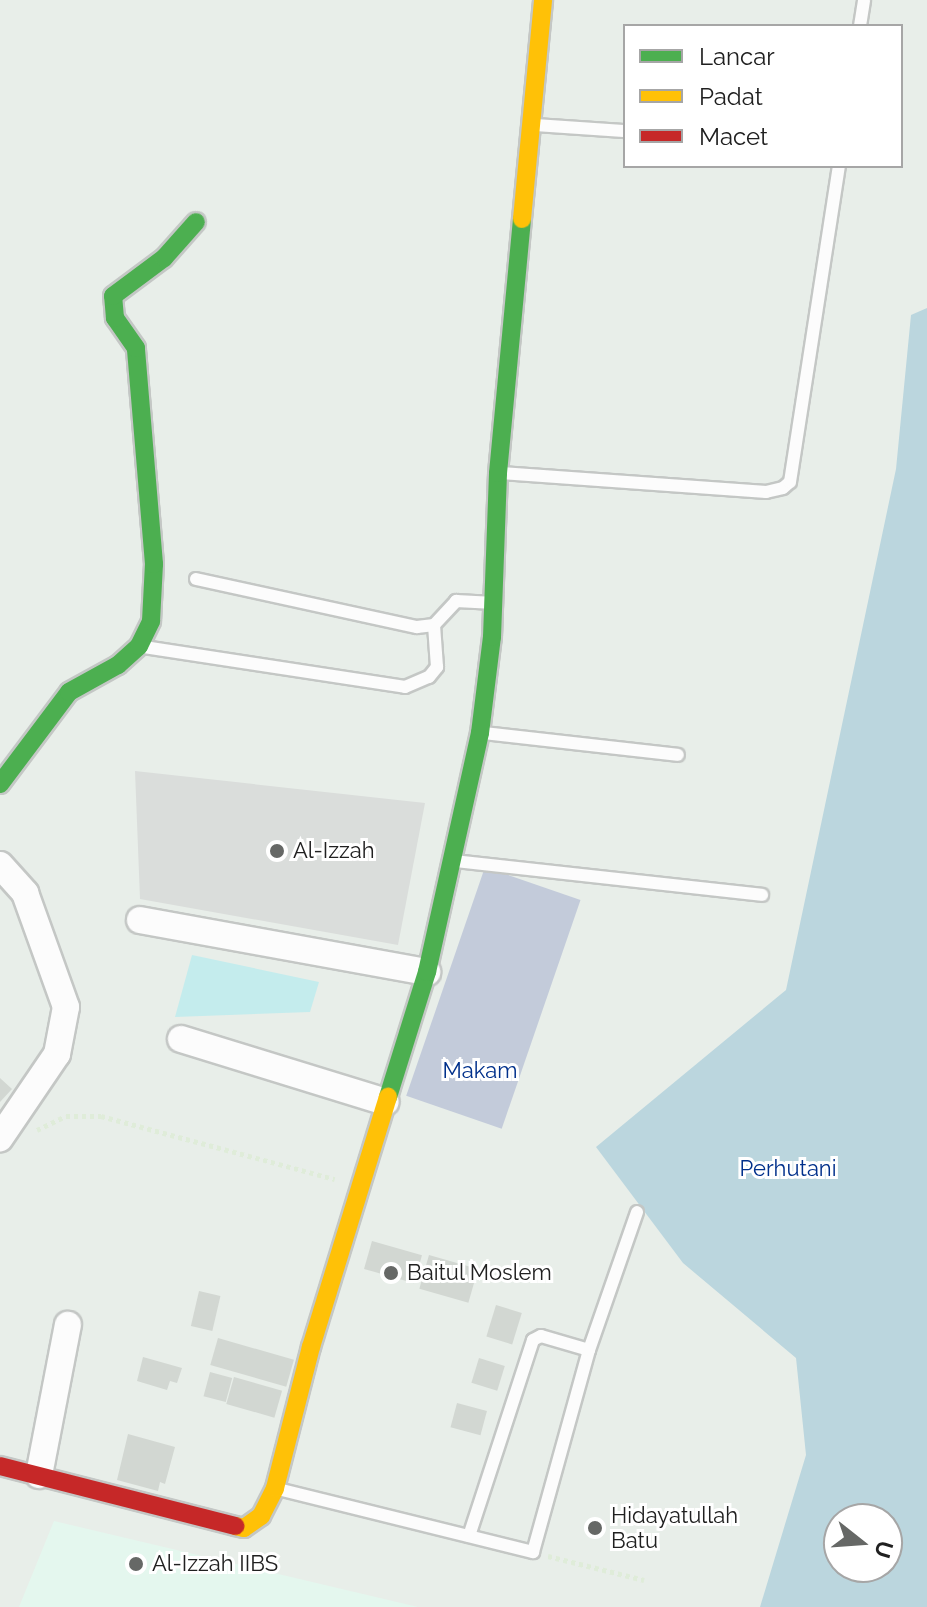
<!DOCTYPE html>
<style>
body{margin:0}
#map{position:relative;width:927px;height:1607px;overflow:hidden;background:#e8eee9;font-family:Raleway,sans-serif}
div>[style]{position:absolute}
.education>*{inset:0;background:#e4f7ee}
.grass>*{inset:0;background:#c4eced}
.forest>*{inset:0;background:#bbd6de}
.cemetery>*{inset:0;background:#c3cbda;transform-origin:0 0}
.parking>*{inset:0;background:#dadddb}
.building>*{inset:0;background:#d2d7d2;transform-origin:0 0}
.path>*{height:5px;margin-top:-2.5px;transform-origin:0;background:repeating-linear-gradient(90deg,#dfecd9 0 4px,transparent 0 8px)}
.roads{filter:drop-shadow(2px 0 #c4c7c5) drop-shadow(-2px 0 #c4c7c5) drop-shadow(0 2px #c4c7c5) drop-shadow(0 -2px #c4c7c5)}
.lane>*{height:12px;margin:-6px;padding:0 6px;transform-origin:6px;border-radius:6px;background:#fcfcfc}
.street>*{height:26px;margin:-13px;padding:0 13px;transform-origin:13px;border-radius:13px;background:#fcfcfc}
.fast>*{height:18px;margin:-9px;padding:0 9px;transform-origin:9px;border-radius:9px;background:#4caf50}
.slow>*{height:18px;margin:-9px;padding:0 9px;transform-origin:9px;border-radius:9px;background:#ffc107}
.jam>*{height:18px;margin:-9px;padding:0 9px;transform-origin:9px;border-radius:9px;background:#c62828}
.dots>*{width:22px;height:22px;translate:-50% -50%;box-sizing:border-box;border:4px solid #fff;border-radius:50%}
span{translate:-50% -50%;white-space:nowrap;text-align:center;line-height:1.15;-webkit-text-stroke:6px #fff;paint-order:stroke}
.poi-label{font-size:22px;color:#202020}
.left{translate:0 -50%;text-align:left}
.park-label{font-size:22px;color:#00308b}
.legend{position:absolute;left:623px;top:24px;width:280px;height:144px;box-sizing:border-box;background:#fff;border:2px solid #a6a6a6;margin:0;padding:10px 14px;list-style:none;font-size:24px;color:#202020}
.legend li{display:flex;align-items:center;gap:16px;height:40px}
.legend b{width:40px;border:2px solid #a6a6a6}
.north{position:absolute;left:823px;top:1503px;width:80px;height:80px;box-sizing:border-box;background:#fff;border:2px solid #a6a6a6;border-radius:50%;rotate:107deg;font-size:22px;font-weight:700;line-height:32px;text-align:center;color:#202020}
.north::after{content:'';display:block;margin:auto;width:28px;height:36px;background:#666866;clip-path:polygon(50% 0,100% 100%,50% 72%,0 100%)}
</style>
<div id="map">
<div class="education">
<i style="clip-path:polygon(54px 1521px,418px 1607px,19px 1607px)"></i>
</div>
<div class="grass">
<i style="clip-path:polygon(192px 955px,319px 982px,310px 1012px,175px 1017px)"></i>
</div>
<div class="forest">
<i style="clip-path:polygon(evenodd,927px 308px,927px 1607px,760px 1607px,806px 1455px,796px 1358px,683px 1263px,596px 1147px,786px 990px,896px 469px,911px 315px,927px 308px,839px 1519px,887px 1519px,887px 1567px,839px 1567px,839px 1519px)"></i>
</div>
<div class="cemetery">
<i style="left:485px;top:867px;width:101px;height:242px;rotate:19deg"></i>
</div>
<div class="parking">
<i style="clip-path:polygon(135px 771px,425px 803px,398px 945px,140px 899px)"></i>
</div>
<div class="building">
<i style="clip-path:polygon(0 1078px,12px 1089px,0 1102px)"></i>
<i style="left:372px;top:1241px;width:52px;height:29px;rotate:16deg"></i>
<i style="left:429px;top:1255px;width:51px;height:35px;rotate:16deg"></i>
<i style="left:199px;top:1291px;width:22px;height:36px;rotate:13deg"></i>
<i style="left:496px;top:1305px;width:27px;height:33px;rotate:17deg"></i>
<i style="left:218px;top:1338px;width:79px;height:28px;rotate:16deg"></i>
<i style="clip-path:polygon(143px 1357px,182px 1368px,177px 1383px,170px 1381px,167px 1390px,137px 1381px)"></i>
<i style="left:479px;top:1358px;width:27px;height:26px;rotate:17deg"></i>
<i style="left:210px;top:1372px;width:23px;height:25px;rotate:15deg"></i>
<i style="left:234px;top:1377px;width:50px;height:28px;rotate:16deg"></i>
<i style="left:457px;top:1403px;width:31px;height:25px;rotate:15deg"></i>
<i style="clip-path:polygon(128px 1434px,175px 1447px,165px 1484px,160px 1482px,158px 1491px,117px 1480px)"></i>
</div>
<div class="path">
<i style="left:37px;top:1130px;width:32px;rotate:-26deg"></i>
<i style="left:66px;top:1116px;width:35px"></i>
<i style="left:101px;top:1116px;width:242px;rotate:15.1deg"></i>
<i style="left:548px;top:1556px;width:99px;rotate:14deg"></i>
</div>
<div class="roads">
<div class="lane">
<i style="left:860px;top:26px;width:26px;rotate:-81deg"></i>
<i style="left:534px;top:125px;width:91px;rotate:3.8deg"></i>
<i style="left:501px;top:473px;width:266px;rotate:4.1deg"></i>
<i style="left:766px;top:492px;width:17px;rotate:-13deg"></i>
<i style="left:783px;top:488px;width:9px;rotate:-41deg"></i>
<i style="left:790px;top:482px;width:320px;rotate:-81.2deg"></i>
<i style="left:196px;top:579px;width:226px;rotate:12.3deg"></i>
<i style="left:417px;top:627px;width:17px;rotate:-7deg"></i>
<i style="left:434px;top:625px;width:33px;rotate:-47deg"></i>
<i style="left:456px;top:601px;width:34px;rotate:3deg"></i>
<i style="left:144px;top:647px;width:264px;rotate:8.7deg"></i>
<i style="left:405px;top:687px;width:26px;rotate:-23deg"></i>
<i style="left:429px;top:677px;width:13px;rotate:-51deg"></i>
<i style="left:437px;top:667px;width:42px;rotate:-94.1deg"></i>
<i style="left:483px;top:733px;width:196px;rotate:6.4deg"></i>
<i style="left:455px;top:861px;width:309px;rotate:6.3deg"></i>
<i style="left:278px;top:1489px;width:263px;rotate:13.9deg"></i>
<i style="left:533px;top:1552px;width:210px;rotate:-74.5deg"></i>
<i style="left:589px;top:1350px;width:146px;rotate:-70.8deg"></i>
<i style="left:469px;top:1536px;width:206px;rotate:-71.9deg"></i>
<i style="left:533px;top:1340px;width:9px;rotate:-27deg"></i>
<i style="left:541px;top:1336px;width:50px;rotate:16.3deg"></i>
</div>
<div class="street">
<i style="left:0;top:865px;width:38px;rotate:48deg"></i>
<i style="left:25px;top:893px;width:121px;rotate:70.2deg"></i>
<i style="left:66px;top:1007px;width:48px;rotate:100.8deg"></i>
<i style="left:57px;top:1054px;width:102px;rotate:124.2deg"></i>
<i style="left:140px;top:920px;width:292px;rotate:10.3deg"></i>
<i style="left:181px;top:1039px;width:214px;rotate:17.1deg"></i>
<i style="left:39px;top:1475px;width:153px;rotate:-79.1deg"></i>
</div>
<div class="fast">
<i style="left:0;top:784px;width:115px;rotate:-53.1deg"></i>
<i style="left:69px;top:692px;width:56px;rotate:-28.9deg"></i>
<i style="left:118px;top:665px;width:28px;rotate:-42deg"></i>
<i style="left:139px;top:646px;width:28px;rotate:-64deg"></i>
<i style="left:151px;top:621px;width:57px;rotate:-87deg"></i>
<i style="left:154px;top:564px;width:217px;rotate:-94.8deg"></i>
<i style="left:136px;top:348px;width:37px;rotate:-125deg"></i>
<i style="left:115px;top:318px;width:22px;rotate:-95deg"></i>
<i style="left:113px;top:296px;width:64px;rotate:-36.7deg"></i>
<i style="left:164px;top:258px;width:48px;rotate:-48.4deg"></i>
<i style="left:388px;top:1097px;width:131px;rotate:-72.7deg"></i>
<i style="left:427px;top:972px;width:245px;rotate:-77.5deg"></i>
<i style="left:480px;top:733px;width:97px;rotate:-82.9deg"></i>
<i style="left:492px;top:637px;width:164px;rotate:-87.9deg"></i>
<i style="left:498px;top:473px;width:255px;rotate:-84.6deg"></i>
</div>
<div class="slow">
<i style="left:522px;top:219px;width:220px;rotate:-84.5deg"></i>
<i style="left:235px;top:1526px;width:9px;rotate:13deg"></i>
<i style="left:244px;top:1528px;width:21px;rotate:-35deg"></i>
<i style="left:261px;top:1516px;width:31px;rotate:-63deg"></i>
<i style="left:275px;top:1488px;width:146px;rotate:-75.7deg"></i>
<i style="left:311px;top:1347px;width:262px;rotate:-72.9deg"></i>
</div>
<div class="jam">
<i style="left:0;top:1466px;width:243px;rotate:14.3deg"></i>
</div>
</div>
<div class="dots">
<i style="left:277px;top:851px;background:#666866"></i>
<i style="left:391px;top:1273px;background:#666866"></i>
<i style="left:595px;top:1528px;background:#666866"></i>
<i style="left:136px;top:1564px;background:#666866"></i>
</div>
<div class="poi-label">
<span class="left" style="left:293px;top:851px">Al-Izzah</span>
<span class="left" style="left:407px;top:1273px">Baitul Moslem</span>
<span class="left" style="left:611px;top:1528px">Hidayatullah<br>Batu</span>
<span class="left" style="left:152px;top:1564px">Al-Izzah IIBS</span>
</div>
<div class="park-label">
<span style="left:480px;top:1071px">Makam</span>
<span style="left:788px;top:1169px">Perhutani</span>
</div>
<ul class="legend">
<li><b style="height:10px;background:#4caf50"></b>Lancar</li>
<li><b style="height:10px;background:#ffc107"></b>Padat</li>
<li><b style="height:10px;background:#c62828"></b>Macet</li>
</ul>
<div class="north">U</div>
</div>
